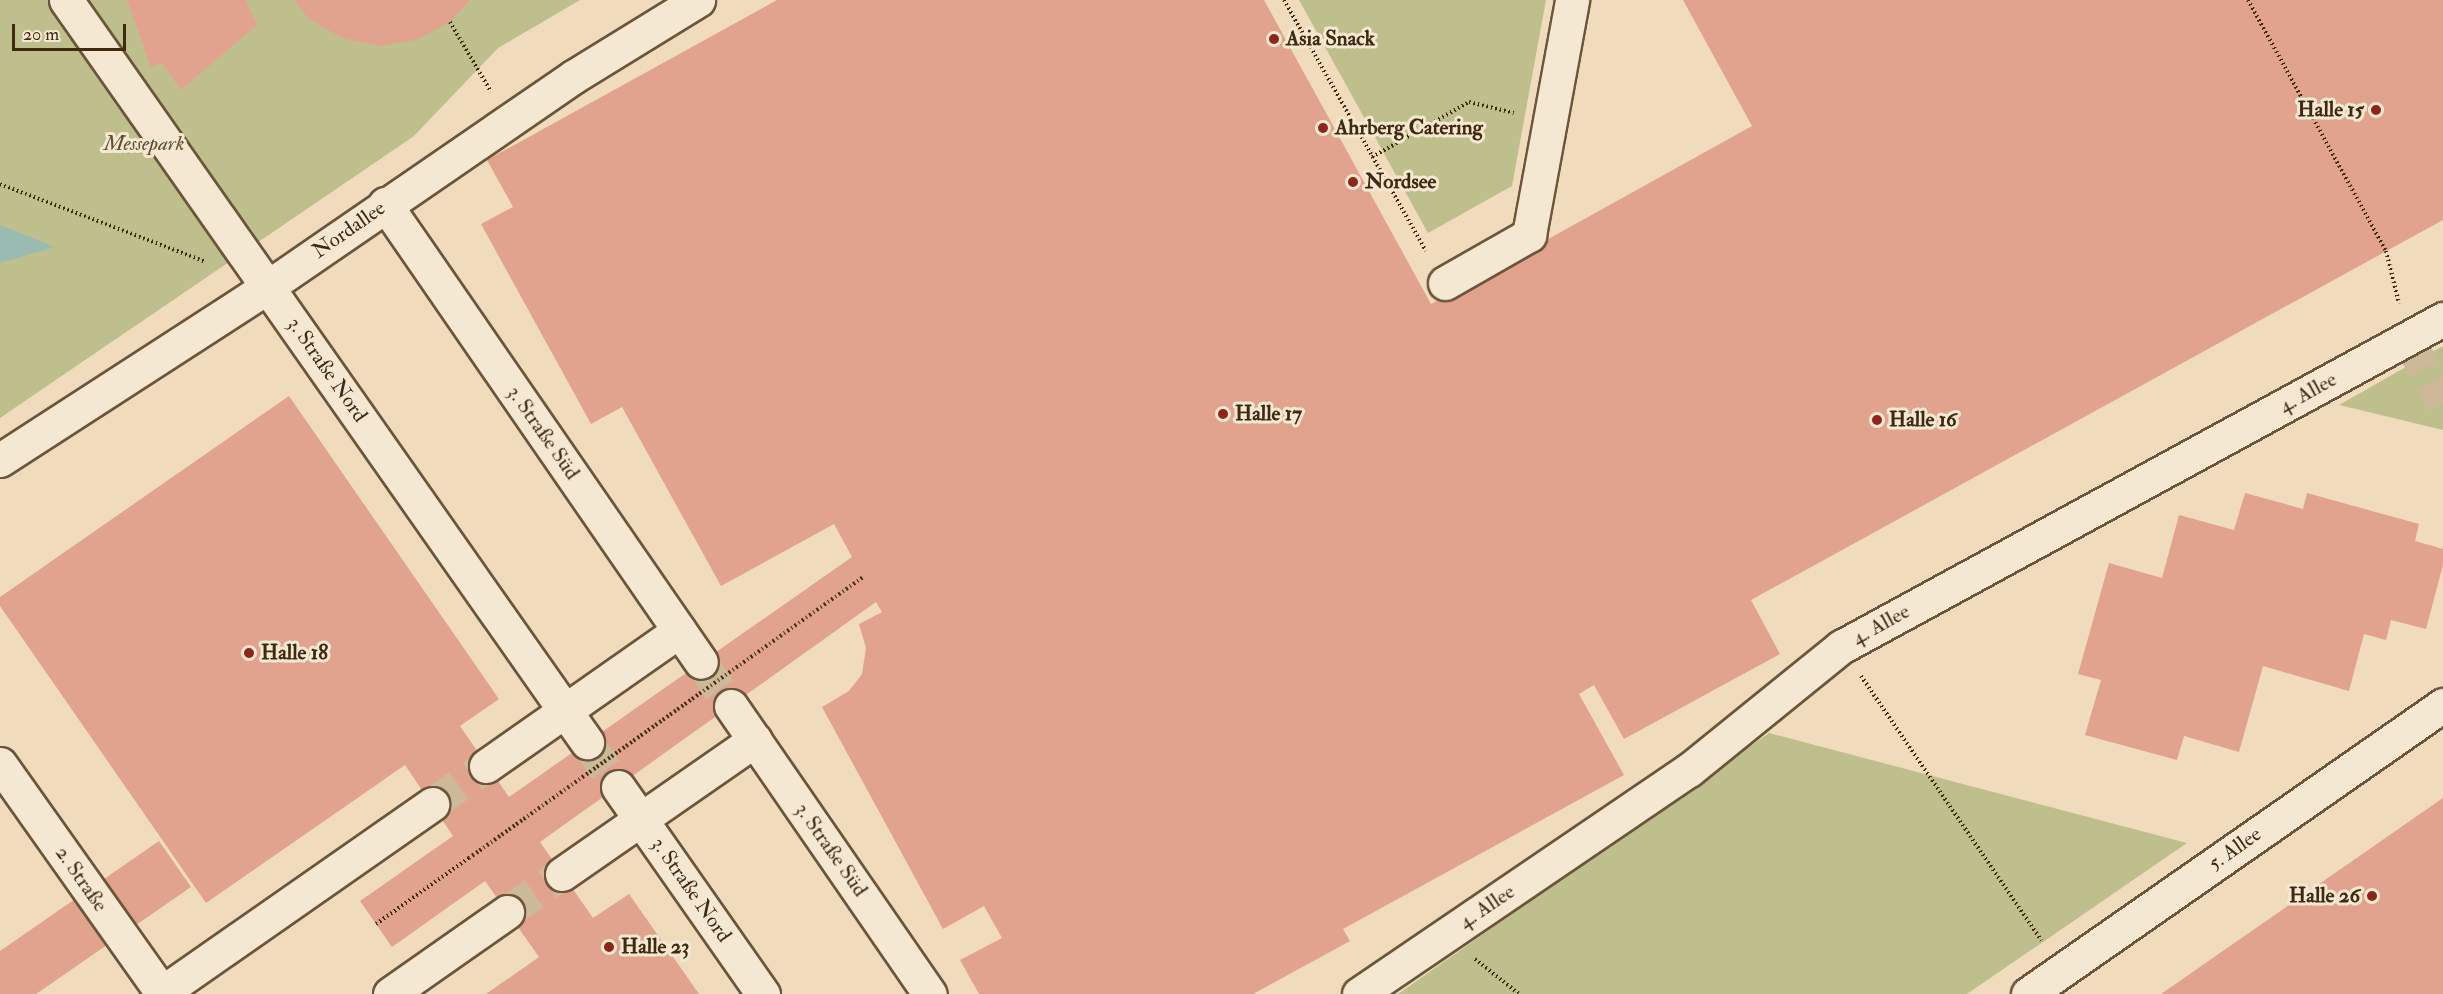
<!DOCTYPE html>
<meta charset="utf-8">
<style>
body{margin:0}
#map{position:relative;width:2443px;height:994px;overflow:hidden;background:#f0dcbc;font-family:"IM FELL Double Pica",serif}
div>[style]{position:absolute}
.green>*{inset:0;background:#bfbf8d}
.water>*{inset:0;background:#9abbb2}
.building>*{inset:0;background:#e1a28e}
.minor-tunnel>*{height:33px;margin-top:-16.5px;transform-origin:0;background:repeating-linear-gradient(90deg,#cdb89a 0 33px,transparent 0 49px)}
.path>*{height:4px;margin-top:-2px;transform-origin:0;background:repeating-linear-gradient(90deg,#3f2a10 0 1.5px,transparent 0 4.5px)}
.roads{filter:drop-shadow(2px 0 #6b563b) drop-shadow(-2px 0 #6b563b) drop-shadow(0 2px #6b563b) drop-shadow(0 -2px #6b563b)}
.minor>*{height:33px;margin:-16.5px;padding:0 16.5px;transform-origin:16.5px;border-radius:16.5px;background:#f5e8d3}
.path-bridge>*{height:4px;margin-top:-2px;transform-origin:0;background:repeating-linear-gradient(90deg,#3f2a10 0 1.5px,transparent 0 4.5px)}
.dots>*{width:16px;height:16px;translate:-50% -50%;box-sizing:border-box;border:3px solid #f5e8d3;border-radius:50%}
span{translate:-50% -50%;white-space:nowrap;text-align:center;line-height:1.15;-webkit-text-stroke:6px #f5e8d3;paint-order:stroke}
.poi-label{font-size:21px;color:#3f2a10;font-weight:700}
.left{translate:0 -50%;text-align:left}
.right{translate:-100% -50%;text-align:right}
.park-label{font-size:21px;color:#5f4f2f;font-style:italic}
.street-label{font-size:21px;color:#3f2a10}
.scale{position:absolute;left:12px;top:24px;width:114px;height:27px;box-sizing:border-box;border:3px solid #3f2a10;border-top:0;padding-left:8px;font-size:18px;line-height:21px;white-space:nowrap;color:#3f2a10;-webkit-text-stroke:4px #f5e8d3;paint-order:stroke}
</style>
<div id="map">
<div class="green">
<i style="clip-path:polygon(0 0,580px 0,498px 48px,414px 136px,0 418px)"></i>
<i style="clip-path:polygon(1299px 0,1546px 0,1512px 186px,1428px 233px)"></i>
<i style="clip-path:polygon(2443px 346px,2443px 430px,2339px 405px)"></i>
<i style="clip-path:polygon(1769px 733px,2187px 843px,1967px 994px,1398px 994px)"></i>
</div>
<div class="water">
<i style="clip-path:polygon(0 225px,55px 247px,0 263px)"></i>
</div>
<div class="building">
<i style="clip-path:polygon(127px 0,246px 0,257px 25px,181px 90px,161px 62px,151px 68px)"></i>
<i style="clip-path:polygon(294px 0,470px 0,450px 22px,416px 40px,379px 46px,342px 38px,309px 19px)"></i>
<i style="clip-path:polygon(777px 0,1264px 0,1431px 304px,1752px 126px,1683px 0,2443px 0,2443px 220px,1751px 600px,1780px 654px,1624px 739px,1594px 685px,1579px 694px,1624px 775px,1343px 929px,1350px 941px,1253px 994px,979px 994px,960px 960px,1002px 938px,984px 906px,943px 929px,822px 707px,849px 691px,862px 674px,866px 648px,859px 624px,882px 612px,876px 602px,540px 842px,593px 918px,629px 894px,699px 994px,486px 994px,539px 957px,485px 881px,392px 947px,360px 901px,453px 836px,405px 765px,206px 903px,0 606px,0 597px,289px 396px,499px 699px,460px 726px,509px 797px,852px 557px,834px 524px,721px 586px,622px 407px,591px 424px,481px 224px,513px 207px,487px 160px)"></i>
<i style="clip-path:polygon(2245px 493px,2303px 509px,2307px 493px,2419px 524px,2415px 541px,2443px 549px,2443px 565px,2426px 629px,2391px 620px,2386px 640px,2364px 634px,2349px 691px,2263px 666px,2239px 752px,2184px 736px,2177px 760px,2085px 735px,2101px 680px,2078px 674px,2109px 563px,2162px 578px,2179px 515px,2234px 530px)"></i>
<i style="clip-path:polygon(2443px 798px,2443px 994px,2161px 994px)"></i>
<i style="clip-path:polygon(159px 841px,191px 887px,36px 994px,0 994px,0 951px)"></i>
</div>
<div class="minor-tunnel">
<i style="left:2408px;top:339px;width:72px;rotate:60.9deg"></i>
<i style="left:701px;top:662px;width:53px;rotate:55.7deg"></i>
<i style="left:587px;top:742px;width:55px;rotate:55.4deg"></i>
<i style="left:432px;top:804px;width:66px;rotate:-35.1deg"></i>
<i style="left:507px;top:912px;width:67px;rotate:-34.6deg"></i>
</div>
<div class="path">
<i style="left:1284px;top:0;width:288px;rotate:60.5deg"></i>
<i style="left:2248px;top:0;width:286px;rotate:61.2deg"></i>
<i style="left:2386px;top:251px;width:54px;rotate:76deg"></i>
<i style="left:450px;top:22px;width:81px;rotate:59.6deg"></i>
<i style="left:1372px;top:157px;width:112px;rotate:-29.6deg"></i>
<i style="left:1469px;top:102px;width:46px;rotate:13.7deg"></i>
<i style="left:0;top:184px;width:220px;rotate:20.7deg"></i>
<i style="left:1861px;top:676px;width:320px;rotate:55.7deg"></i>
<i style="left:376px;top:924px;width:114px;rotate:-35.4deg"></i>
<i style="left:1475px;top:959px;width:56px;rotate:38.5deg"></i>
</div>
<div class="roads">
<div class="minor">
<i style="left:66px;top:0;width:907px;rotate:54.93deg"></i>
<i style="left:385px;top:204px;width:556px;rotate:55.4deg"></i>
<i style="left:1445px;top:283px;width:97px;rotate:-29.7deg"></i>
<i style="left:1529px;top:235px;width:239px;rotate:-79.6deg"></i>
<i style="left:0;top:460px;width:320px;rotate:-32.9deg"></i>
<i style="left:269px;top:286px;width:369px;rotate:-34.5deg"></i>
<i style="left:573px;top:77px;width:147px;rotate:-31.6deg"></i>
<i style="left:731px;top:706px;width:350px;rotate:55.4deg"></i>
<i style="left:0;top:764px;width:282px;rotate:54.7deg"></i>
<i style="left:486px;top:766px;width:236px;rotate:-35deg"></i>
<i style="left:618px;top:787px;width:253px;rotate:55deg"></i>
<i style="left:562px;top:874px;width:235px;rotate:-34.8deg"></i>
<i style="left:160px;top:994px;width:332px;rotate:-34.9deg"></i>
<i style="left:390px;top:994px;width:143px;rotate:-35deg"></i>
<i style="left:1359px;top:994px;width:399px;rotate:-34.2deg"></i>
<i style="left:1689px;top:770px;width:196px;rotate:-39deg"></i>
<i style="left:1841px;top:647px;width:686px;rotate:-28.58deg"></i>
<i style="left:2028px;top:994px;width:506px;rotate:-34.85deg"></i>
</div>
</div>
<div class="path-bridge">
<i style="left:469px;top:858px;width:483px;rotate:-35.5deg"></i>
</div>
<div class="dots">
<i style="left:1274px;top:39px;background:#8f2418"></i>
<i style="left:2376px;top:110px;background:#8f2418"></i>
<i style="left:1323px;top:128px;background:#8f2418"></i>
<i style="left:1353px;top:182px;background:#8f2418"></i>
<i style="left:1223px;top:414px;background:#8f2418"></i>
<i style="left:1877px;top:420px;background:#8f2418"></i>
<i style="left:249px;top:653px;background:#8f2418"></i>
<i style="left:2372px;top:896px;background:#8f2418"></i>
<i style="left:609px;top:947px;background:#8f2418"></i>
</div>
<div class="poi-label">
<span class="left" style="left:1286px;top:39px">Asia Snack</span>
<span class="right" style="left:2364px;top:110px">Halle 15</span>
<span class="left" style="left:1335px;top:128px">Ahrberg Catering</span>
<span class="left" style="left:1365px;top:182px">Nordsee</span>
<span class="left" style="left:1235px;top:414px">Halle 17</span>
<span class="left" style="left:1889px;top:420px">Halle 16</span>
<span class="left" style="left:261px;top:653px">Halle 18</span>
<span class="right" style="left:2360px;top:896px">Halle 26</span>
<span class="left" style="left:621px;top:947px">Halle 23</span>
</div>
<div class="park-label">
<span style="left:144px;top:144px">Messepark</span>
</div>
<div class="street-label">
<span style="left:349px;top:230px;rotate:-35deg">Nordallee</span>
<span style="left:327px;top:370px;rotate:55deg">3. Straße Nord</span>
<span style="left:2308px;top:393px;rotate:-29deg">4. Allee</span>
<span style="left:543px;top:433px;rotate:55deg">3. Straße Süd</span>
<span style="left:1881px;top:625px;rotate:-29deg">4. Allee</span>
<span style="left:2235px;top:849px;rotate:-35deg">5. Allee</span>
<span style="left:831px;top:850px;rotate:55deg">3. Straße Süd</span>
<span style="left:81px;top:879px;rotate:55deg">2. Straße</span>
<span style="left:691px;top:890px;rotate:55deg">3. Straße Nord</span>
<span style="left:1487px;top:907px;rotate:-34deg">4. Allee</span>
</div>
<div class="scale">20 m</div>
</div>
